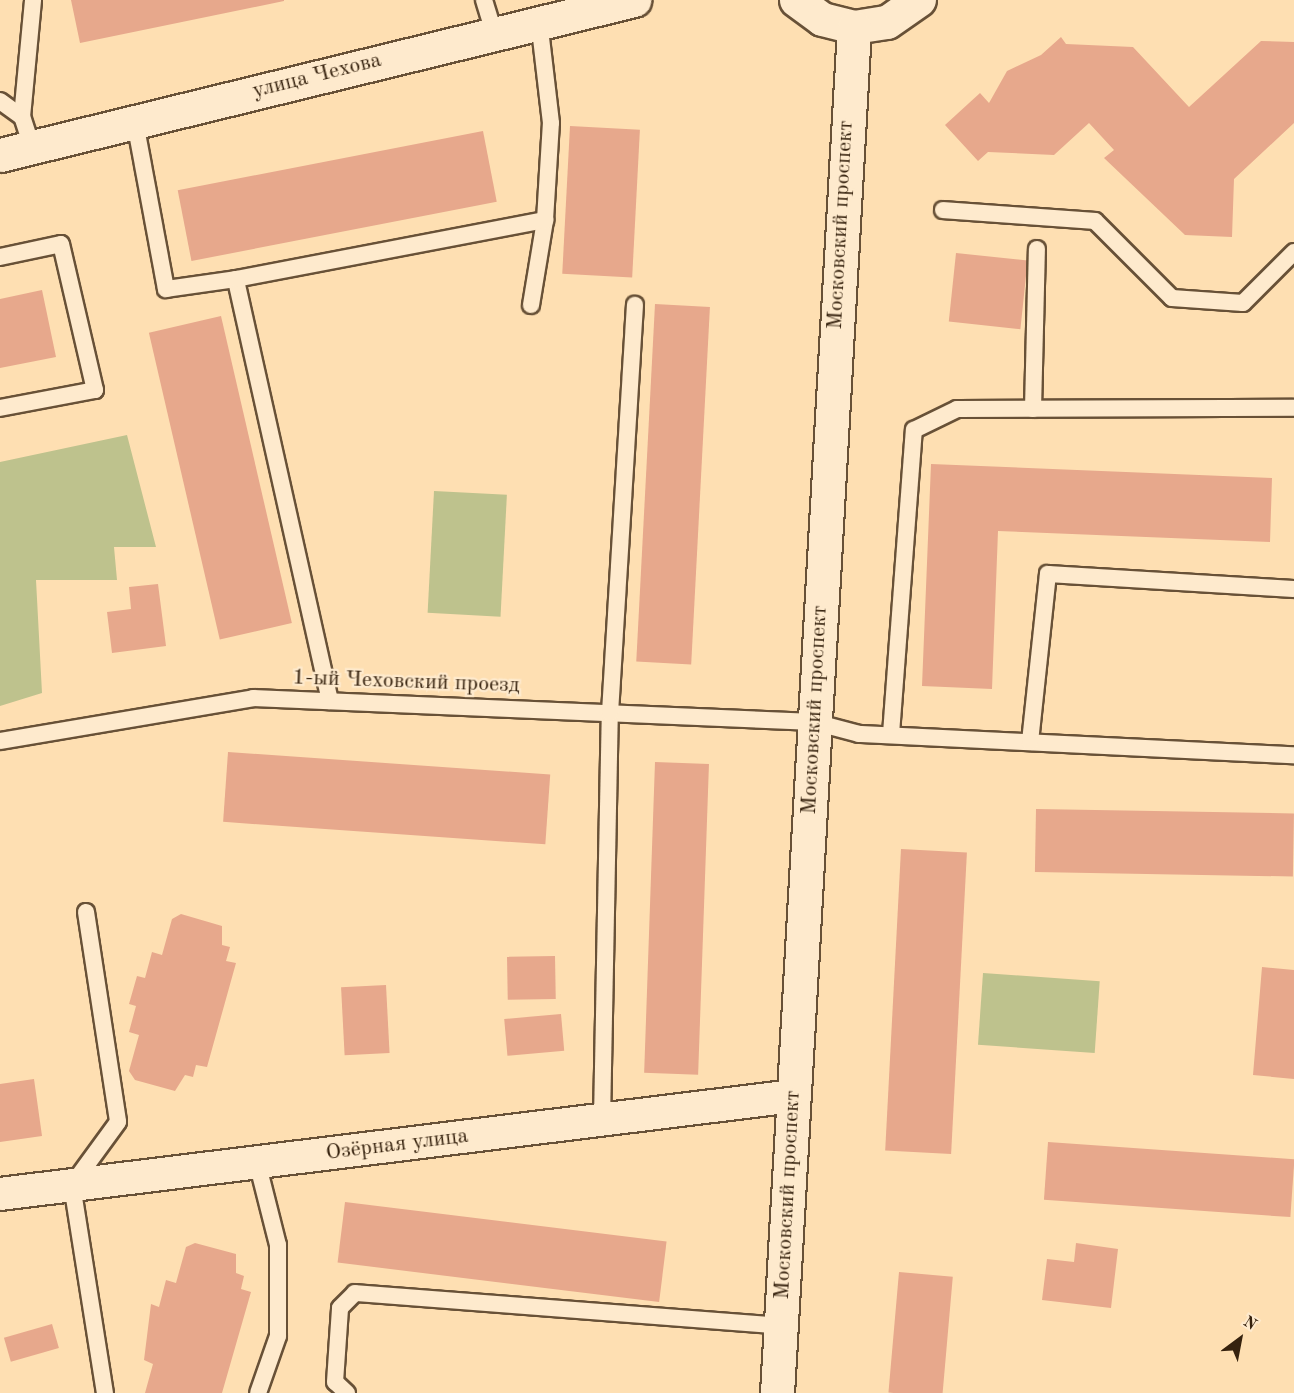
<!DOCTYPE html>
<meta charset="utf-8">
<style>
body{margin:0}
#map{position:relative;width:1294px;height:1393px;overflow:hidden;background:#fedfb2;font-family:"Old Standard TT",serif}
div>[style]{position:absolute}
.green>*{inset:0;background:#bec28d;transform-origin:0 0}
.building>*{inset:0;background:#e7a88c;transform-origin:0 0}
.roads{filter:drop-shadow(2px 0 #685137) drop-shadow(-2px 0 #685137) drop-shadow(0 2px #685137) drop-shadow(0 -2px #685137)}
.lane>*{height:16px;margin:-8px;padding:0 8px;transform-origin:8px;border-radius:8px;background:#feeacd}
.street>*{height:32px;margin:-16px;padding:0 16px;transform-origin:16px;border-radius:16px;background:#feeacd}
.secondary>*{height:33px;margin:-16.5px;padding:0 16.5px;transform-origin:16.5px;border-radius:16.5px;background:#feeacd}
span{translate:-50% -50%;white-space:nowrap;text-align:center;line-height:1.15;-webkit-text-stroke:4.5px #feeacd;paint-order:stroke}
.street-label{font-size:22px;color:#36220e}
.north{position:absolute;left:1210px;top:1309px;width:60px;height:60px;-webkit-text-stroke:4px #feeacd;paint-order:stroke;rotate:32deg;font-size:16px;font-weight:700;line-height:24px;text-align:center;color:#36220e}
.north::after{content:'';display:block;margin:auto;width:21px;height:27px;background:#36220e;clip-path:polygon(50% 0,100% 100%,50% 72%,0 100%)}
</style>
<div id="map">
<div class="green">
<i style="clip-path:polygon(127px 435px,156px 547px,114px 547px,117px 580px,36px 580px,42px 693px,0 706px,0 462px)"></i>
<i style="left:434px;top:491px;width:73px;height:122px;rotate:3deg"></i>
<i style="left:983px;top:973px;width:117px;height:72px;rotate:4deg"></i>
</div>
<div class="building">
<i style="clip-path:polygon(71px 0,284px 0,284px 1px,80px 43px)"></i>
<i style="clip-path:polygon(1061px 37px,1066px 44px,1133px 47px,1189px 107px,1261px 41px,1294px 42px,1294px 123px,1234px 179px,1232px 237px,1185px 235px,1104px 158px,1114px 150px,1089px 123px,1054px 155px,988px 152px,978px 161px,945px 125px,980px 93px,989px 103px,1007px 71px,1041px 55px)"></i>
<i style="left:570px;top:126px;width:70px;height:148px;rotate:3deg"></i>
<i style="left:483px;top:131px;width:72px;height:311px;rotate:79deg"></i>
<i style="left:956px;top:253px;width:72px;height:69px;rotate:6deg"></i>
<i style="clip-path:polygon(42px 290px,56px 357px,0 368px,0 299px)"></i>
<i style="left:655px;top:304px;width:55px;height:358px;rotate:3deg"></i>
<i style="left:221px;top:316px;width:315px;height:74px;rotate:77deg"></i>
<i style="clip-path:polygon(931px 464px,1272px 478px,1270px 542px,998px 531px,992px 689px,922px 686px)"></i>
<i style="clip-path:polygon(158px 584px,166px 646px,112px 653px,107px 612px,131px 609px,129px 587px)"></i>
<i style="left:228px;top:752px;width:323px;height:70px;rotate:4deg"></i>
<i style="left:655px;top:762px;width:54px;height:311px;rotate:2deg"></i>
<i style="left:1036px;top:809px;width:258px;height:63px;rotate:1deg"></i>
<i style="left:901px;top:849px;width:66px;height:302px;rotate:3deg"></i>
<i style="clip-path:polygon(181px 914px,222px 926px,222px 945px,230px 947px,226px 961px,236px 963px,207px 1067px,196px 1065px,193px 1077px,185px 1075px,175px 1091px,135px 1080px,129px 1071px,139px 1035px,129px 1032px,136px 1006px,129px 1004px,137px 976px,145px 978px,152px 952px,162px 955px,172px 919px)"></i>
<i style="left:555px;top:956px;width:43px;height:48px;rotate:89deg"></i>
<i style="clip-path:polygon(1262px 967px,1294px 970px,1294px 1079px,1253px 1075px)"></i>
<i style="left:386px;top:985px;width:68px;height:45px;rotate:87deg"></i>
<i style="left:561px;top:1014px;width:37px;height:57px;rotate:85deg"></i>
<i style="clip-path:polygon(34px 1079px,42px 1136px,0 1142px,0 1084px)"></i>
<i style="left:1048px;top:1142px;width:247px;height:58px;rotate:4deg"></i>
<i style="left:345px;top:1202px;width:324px;height:61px;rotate:7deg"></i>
<i style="clip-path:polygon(195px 1243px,236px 1254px,236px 1273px,244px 1276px,241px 1289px,251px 1292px,222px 1393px,145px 1393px,153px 1364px,144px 1360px,151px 1304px,159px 1307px,166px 1280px,176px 1283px,186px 1247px)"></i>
<i style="clip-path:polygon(1076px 1243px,1118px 1249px,1111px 1308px,1042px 1300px,1047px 1259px,1074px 1262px)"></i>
<i style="left:899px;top:1272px;width:54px;height:121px;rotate:5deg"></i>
<i style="left:52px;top:1324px;width:25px;height:50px;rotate:74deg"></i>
</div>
<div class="roads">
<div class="lane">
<i style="left:484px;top:0;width:34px;rotate:73deg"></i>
<i style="left:0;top:101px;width:27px;rotate:36deg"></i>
<i style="left:135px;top:122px;width:170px;rotate:79.5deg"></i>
<i style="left:166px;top:289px;width:71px;rotate:-8.1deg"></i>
<i style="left:32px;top:147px;width:32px;rotate:-108deg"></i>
<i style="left:22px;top:117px;width:118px;rotate:-84.6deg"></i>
<i style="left:943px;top:210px;width:152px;rotate:4.1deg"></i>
<i style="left:1095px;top:221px;width:109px;rotate:45deg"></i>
<i style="left:1172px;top:298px;width:71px;rotate:4deg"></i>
<i style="left:1243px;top:303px;width:72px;rotate:-45deg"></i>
<i style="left:0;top:257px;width:62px;rotate:-12deg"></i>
<i style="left:61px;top:244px;width:150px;rotate:76.9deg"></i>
<i style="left:95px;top:390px;width:97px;rotate:169.3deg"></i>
<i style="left:531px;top:305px;width:86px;rotate:-80.6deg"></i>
<i style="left:1033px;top:409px;width:160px;rotate:-88.6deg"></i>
<i style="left:330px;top:701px;width:432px;rotate:-102.6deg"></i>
<i style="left:236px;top:279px;width:315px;rotate:-10.8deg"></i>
<i style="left:545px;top:220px;width:97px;rotate:-86.5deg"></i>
<i style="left:551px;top:123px;width:103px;rotate:-96.7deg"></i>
<i style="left:891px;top:734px;width:305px;rotate:-85.7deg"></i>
<i style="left:914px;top:430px;width:48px;rotate:-26deg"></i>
<i style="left:957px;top:409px;width:337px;rotate:-0.2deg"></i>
<i style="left:0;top:741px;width:257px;rotate:-9.6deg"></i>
<i style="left:253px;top:698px;width:562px;rotate:2.45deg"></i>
<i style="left:814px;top:722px;width:47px;rotate:14.9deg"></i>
<i style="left:859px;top:734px;width:436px;rotate:2.8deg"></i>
<i style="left:1030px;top:742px;width:169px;rotate:-83.9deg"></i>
<i style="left:1048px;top:574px;width:246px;rotate:3.5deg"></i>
<i style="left:86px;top:912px;width:212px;rotate:81.3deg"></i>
<i style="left:118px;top:1122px;width:78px;rotate:126.1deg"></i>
<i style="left:72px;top:1185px;width:211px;rotate:81deg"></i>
<i style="left:602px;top:1120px;width:407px;rotate:-88.9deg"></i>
<i style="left:610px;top:713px;width:409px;rotate:-86.5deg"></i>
<i style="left:257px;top:1162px;width:86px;rotate:75.8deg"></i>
<i style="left:278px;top:1245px;width:91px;rotate:90deg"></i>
<i style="left:278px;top:1336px;width:60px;rotate:109.3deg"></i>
<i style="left:347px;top:1393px;width:16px;rotate:-137deg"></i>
<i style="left:335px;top:1382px;width:74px;rotate:-86.1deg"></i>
<i style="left:340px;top:1308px;width:21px;rotate:-45deg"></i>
<i style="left:355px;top:1293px;width:427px;rotate:4.4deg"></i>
</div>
<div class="street">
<i style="left:0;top:1194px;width:799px;rotate:-7.04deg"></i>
</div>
<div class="secondary">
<i style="left:796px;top:0;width:32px;rotate:36deg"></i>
<i style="left:822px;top:19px;width:33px;rotate:14deg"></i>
<i style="left:854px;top:27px;width:33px;rotate:-9deg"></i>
<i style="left:887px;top:22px;width:39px;rotate:-35deg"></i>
<i style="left:0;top:155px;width:653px;rotate:-13.74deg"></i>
<i style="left:777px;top:1393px;width:1368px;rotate:-86.77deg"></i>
</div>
</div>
<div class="street-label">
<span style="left:317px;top:76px;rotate:-14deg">улица Чехова</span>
<span style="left:841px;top:225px;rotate:-87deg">Московский проспект</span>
<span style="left:406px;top:682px;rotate:2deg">1-ый Чеховский проезд</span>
<span style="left:815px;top:710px;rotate:-87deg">Московский проспект</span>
<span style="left:397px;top:1145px;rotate:-7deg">Озёрная улица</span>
<span style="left:788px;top:1195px;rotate:-87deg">Московский проспект</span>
</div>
<div class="north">N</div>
</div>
